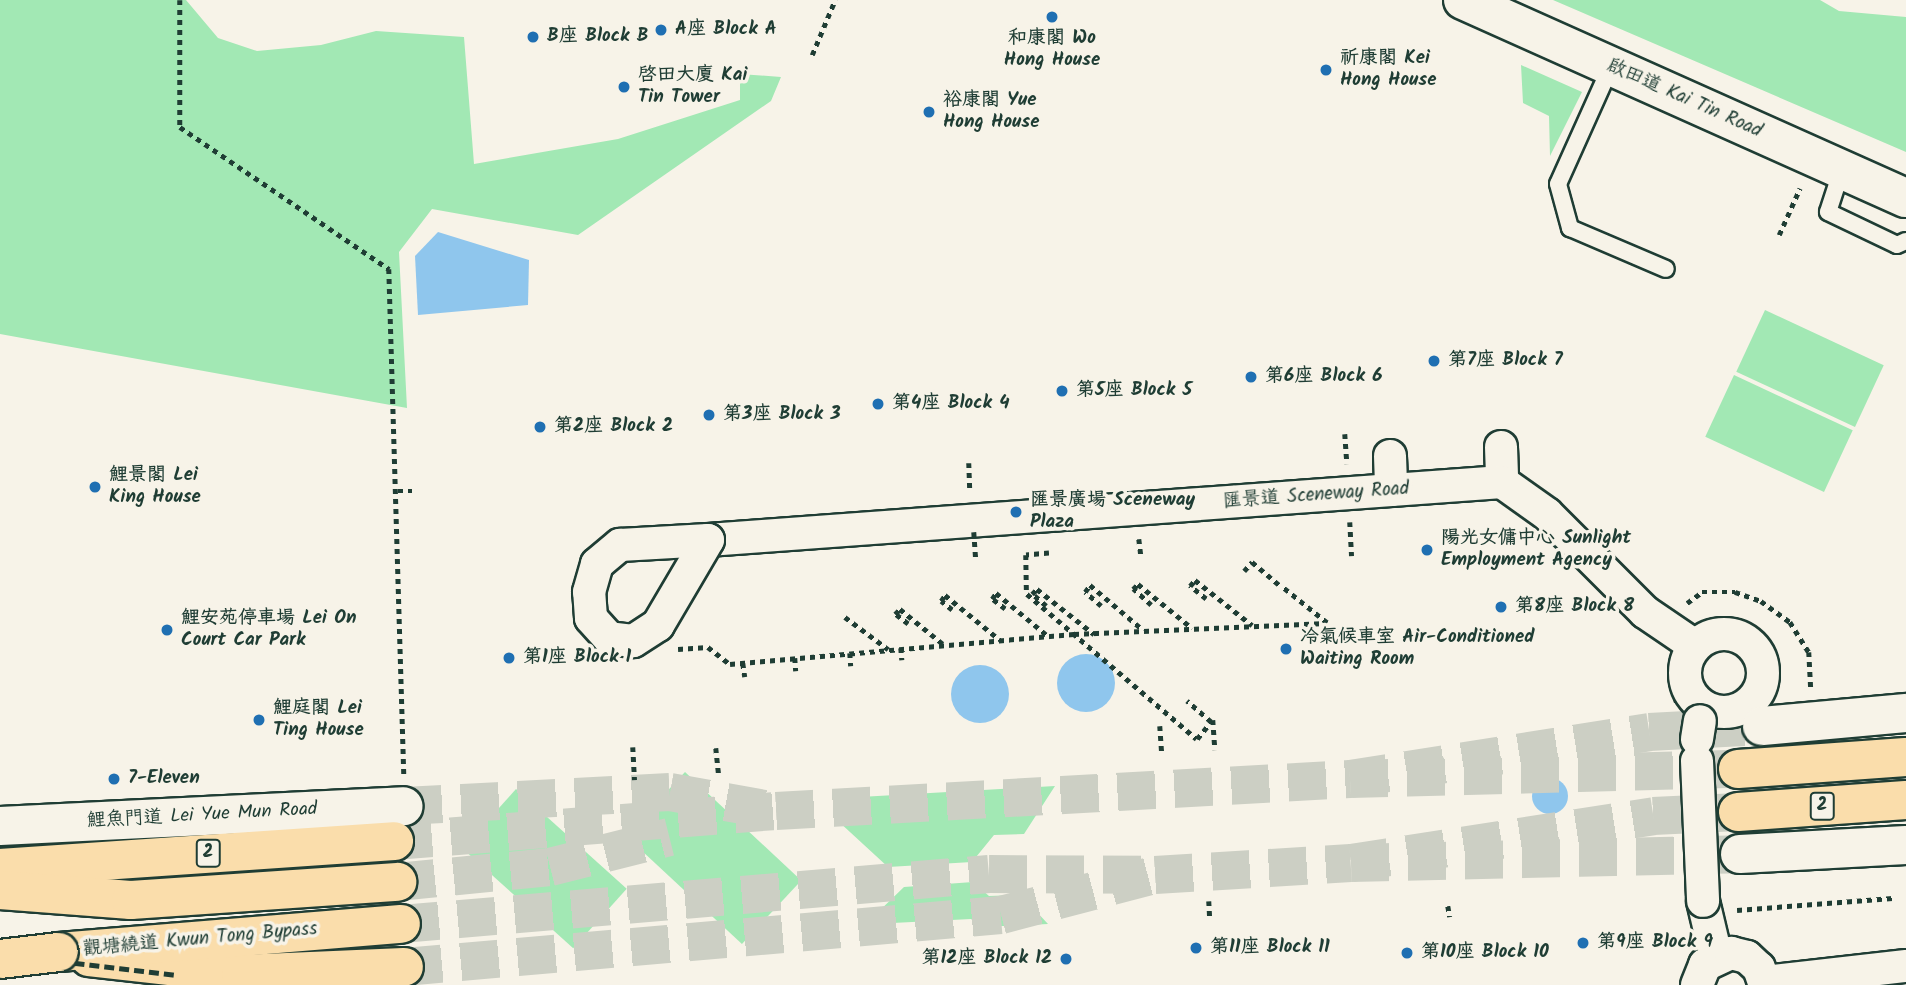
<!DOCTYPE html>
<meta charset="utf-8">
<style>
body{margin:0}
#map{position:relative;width:1906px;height:985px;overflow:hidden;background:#f7f3e8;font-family:Kalam,"LXGW WenKai TC",sans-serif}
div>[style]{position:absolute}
.green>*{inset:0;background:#a2e8b4;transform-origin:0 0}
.water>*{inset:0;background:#8fc6ed}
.round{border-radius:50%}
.secondary-tunnel>*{height:38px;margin-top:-19px;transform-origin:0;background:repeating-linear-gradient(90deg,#cccfc4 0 38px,transparent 0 57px)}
.primary-tunnel>*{height:38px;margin-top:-19px;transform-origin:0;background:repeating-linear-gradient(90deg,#cccfc4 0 38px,transparent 0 57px)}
.highway-tunnel>*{height:38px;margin-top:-19px;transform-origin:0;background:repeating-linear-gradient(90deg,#cccfc4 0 38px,transparent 0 57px)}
.path>*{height:4.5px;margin-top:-2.25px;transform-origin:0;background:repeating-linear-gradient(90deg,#1f3d34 0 5px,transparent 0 10px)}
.roads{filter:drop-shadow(2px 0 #1f3d34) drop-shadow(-2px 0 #1f3d34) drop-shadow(0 2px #1f3d34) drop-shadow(0 -2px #1f3d34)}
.lane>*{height:16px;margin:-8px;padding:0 8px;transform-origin:8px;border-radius:8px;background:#f7f3e8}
.street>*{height:32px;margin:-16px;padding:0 16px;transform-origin:16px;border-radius:16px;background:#f7f3e8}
.street>.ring{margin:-16px;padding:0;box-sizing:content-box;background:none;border:32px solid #f7f3e8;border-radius:50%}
.secondary>*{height:38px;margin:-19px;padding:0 19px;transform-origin:19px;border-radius:19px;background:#f7f3e8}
.primary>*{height:38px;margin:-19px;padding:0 19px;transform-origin:19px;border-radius:19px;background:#faddab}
.highway>*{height:38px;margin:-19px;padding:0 19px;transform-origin:19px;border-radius:19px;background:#faddab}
.rail>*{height:5px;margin-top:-2.5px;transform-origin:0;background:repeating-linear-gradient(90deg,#1f3d34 0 10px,transparent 0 15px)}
.path-bridge>*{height:4.5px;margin-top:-2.25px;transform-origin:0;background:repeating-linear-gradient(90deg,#1f3d34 0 5px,transparent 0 10px)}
.bridges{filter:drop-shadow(2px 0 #1f3d34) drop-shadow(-2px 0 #1f3d34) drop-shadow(0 2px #1f3d34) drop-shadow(0 -2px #1f3d34)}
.street-bridge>*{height:32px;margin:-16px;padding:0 16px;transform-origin:16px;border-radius:16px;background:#f7f3e8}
.highway-bridge>*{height:38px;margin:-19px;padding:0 19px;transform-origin:19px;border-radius:19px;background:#faddab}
.dots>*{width:19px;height:19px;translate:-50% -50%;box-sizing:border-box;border:4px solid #f7f3e8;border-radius:50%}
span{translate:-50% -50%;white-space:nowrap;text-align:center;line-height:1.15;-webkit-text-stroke:7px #f7f3e8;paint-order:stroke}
.shield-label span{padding:2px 5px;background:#f7f3e8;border:2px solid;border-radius:5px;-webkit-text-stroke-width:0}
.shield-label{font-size:18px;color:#1f3d34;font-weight:700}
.poi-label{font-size:19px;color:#1f3d34;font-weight:700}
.left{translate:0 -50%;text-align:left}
.right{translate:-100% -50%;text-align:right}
.street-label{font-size:19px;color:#1f3d34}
</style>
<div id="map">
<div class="green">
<i style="clip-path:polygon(0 0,186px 0,218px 38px,257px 51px,321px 45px,376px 31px,464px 37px,474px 164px,618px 139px,740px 100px,740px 74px,781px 77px,771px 101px,578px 235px,432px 209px,399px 252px,407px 408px,0 334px)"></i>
<i style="clip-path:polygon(1553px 0,1820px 0,1839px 11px,1906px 17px,1906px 152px)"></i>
<i style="clip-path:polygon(1521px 65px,1582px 92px,1550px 156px,1549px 116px,1523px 103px)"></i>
<i style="left:1765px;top:310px;width:131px;height:68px;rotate:25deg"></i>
<i style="left:1734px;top:375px;width:131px;height:68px;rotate:25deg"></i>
<i style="left:685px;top:772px;width:159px;height:87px;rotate:43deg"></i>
<i style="clip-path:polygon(1055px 786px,1024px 834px,994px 835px,972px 862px,888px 867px,838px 821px,860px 797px)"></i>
<i style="left:516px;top:789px;width:149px;height:80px;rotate:42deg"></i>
<i style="clip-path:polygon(973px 882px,989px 896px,1021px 895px,1048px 924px,982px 927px,971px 919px,873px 924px,873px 917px,904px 887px)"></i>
</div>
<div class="water">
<i style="clip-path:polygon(438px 232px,529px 260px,528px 305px,418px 315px,415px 256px)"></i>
<i class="round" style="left:1057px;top:654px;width:58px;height:58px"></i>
<i class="round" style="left:951px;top:665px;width:58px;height:58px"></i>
<i class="round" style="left:1532px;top:778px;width:36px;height:36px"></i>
</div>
<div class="secondary-tunnel">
<i style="left:1350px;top:779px;width:303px;rotate:-8.9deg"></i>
<i style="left:1649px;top:732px;width:113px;rotate:-3deg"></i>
<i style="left:404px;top:806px;width:266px;rotate:-3deg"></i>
<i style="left:670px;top:792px;width:108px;rotate:10.2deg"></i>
<i style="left:1351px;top:863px;width:389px;rotate:-1.3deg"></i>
</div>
<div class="primary-tunnel">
<i style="left:404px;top:967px;width:599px;rotate:-4.98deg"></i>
<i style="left:1001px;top:915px;width:159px;rotate:-14.6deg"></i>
</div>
<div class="highway-tunnel">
<i style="left:394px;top:841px;width:383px;rotate:-4.5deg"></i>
<i style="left:776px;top:811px;width:575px;rotate:-3.19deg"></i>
<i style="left:1350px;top:779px;width:388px;rotate:-1.5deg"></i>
<i style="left:397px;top:882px;width:154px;rotate:-5.6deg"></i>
<i style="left:550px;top:867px;width:123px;rotate:-14.1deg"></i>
<i style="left:401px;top:924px;width:590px;rotate:-4.86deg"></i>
<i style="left:989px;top:874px;width:166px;rotate:0.3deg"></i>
<i style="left:1155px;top:875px;width:196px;rotate:-3.5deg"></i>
<i style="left:1351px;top:863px;width:306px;rotate:-8.8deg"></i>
<i style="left:1653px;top:816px;width:85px;rotate:-2.7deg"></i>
</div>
<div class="path">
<i style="left:180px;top:0;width:127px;rotate:90deg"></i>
<i style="left:180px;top:127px;width:253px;rotate:34.2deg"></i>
<i style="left:389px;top:269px;width:505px;rotate:88.3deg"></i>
<i style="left:812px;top:55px;width:60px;rotate:-67.3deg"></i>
<i style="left:1779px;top:235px;width:51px;rotate:-65.9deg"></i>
<i style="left:1345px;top:434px;width:30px;rotate:86deg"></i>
<i style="left:969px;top:463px;width:26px;rotate:88deg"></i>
<i style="left:398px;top:491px;width:14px"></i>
<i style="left:1350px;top:522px;width:34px;rotate:87deg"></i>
<i style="left:1139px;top:539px;width:16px;rotate:83deg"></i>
<i style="left:1244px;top:571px;width:12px;rotate:-48deg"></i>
<i style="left:1252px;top:562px;width:38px;rotate:40deg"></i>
<i style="left:1206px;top:599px;width:21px;rotate:-141deg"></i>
<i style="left:1190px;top:586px;width:8px;rotate:-50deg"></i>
<i style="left:1195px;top:580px;width:73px;rotate:38.3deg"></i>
<i style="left:1687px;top:603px;width:19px;rotate:-36deg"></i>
<i style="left:1702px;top:592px;width:33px"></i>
<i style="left:1735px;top:592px;width:28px;rotate:19deg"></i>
<i style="left:1761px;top:601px;width:36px;rotate:36deg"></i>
<i style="left:1790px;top:622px;width:36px;rotate:58deg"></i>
<i style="left:1809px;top:652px;width:36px;rotate:87deg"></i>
<i style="left:1151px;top:605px;width:24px;rotate:-138deg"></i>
<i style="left:1133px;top:589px;width:7px;rotate:-45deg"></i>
<i style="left:1138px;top:584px;width:70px;rotate:39.2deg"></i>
<i style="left:1046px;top:606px;width:18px;rotate:-139deg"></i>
<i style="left:1032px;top:594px;width:7px;rotate:-45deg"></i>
<i style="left:1037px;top:589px;width:73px;rotate:38.3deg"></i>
<i style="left:1101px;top:606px;width:21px;rotate:-139deg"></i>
<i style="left:1085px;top:592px;width:9px;rotate:-54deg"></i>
<i style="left:1090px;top:585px;width:70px;rotate:40.3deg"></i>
<i style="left:1005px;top:609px;width:16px;rotate:-142deg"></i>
<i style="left:992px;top:599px;width:7px;rotate:-56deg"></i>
<i style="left:996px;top:593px;width:67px;rotate:39.6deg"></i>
<i style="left:952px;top:610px;width:14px;rotate:-141deg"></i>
<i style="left:941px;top:601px;width:7px;rotate:-56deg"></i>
<i style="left:945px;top:595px;width:71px;rotate:39.3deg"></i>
<i style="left:845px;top:617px;width:54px;rotate:36.7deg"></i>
<i style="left:908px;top:624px;width:16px;rotate:-142deg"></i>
<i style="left:895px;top:614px;width:7px;rotate:-45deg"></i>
<i style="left:900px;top:609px;width:55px;rotate:39.1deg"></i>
<i style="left:901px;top:648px;width:12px;rotate:85deg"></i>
<i style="left:850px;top:653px;width:13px;rotate:86deg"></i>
<i style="left:795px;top:658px;width:13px;rotate:86deg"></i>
<i style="left:743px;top:663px;width:14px;rotate:82deg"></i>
<i style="left:1670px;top:668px;width:36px;rotate:79deg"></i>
<i style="left:1213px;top:720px;width:30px;rotate:86deg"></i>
<i style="left:1160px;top:726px;width:27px;rotate:86deg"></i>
<i style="left:633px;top:747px;width:33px;rotate:87deg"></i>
<i style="left:716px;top:748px;width:28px;rotate:84deg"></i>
<i style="left:1209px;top:901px;width:19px;rotate:87deg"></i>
<i style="left:1448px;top:906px;width:11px;rotate:80deg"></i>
<i style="left:1737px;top:910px;width:156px;rotate:-4.4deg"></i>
</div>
<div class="roads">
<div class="lane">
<i style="left:1611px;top:66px;width:129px;rotate:114.2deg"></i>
<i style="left:1558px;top:184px;width:46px;rotate:74.7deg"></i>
<i style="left:1570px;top:228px;width:104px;rotate:23.1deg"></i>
<i style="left:1842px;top:169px;width:45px;rotate:108deg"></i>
<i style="left:1828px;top:212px;width:76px;rotate:25.6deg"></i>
<i style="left:1897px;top:245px;width:10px;rotate:-24deg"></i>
</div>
<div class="street">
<i style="left:1501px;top:447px;width:35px;rotate:88deg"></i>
<i style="left:1390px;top:456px;width:34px;rotate:88deg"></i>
<i style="left:708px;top:540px;width:796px;rotate:-4.18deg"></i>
<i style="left:1502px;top:482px;width:55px;rotate:35.4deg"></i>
<i style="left:1547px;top:514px;width:139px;rotate:45deg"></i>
<i style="left:1645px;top:612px;width:60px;rotate:34.2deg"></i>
<i class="ring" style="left:1685px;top:634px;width:46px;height:46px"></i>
<i style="left:1703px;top:901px;width:57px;rotate:76.7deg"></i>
<i style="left:1765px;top:982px;width:142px;rotate:-6.5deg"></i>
<i style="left:1697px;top:985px;width:22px;rotate:-68deg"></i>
<i style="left:1705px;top:965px;width:29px;rotate:-25deg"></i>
<i style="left:1731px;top:953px;width:16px;rotate:14deg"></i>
<i style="left:1747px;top:957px;width:16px;rotate:43deg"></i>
<i style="left:1759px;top:968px;width:18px;rotate:71deg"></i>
</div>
<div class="secondary">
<i style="left:1463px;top:0;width:485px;rotate:24.1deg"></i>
<i style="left:1762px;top:726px;width:145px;rotate:-5.2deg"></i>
<i style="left:0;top:826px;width:404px;rotate:-2.8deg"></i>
<i style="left:1740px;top:854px;width:166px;rotate:-3.1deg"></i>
</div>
<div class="primary">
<i style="left:89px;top:957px;width:153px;rotate:6.4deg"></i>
<i style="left:241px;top:974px;width:163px;rotate:-2.5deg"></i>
</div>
<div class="highway">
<i style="left:1738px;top:769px;width:168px;rotate:-4.1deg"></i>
<i style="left:1738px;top:812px;width:168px;rotate:-4.1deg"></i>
<i style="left:0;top:868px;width:395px;rotate:-3.9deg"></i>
<i style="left:0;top:890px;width:131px;rotate:4.4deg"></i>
<i style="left:131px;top:900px;width:267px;rotate:-3.9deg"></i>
<i style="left:59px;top:952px;width:343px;rotate:-4.7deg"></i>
</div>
</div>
<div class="rail">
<i style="left:0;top:954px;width:178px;rotate:6.8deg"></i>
</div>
<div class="path-bridge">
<i style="left:974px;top:532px;width:26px;rotate:86deg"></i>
<i style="left:1049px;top:553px;width:23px;rotate:175deg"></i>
<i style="left:1026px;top:555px;width:39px;rotate:89deg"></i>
<i style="left:1027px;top:594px;width:223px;rotate:40.5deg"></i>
<i style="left:1197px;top:739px;width:22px;rotate:-51deg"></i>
<i style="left:1211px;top:722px;width:32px;rotate:-139deg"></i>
<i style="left:678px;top:649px;width:30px;rotate:-4deg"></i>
<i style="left:708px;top:647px;width:28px;rotate:38deg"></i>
<i style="left:730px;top:664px;width:345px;rotate:-5deg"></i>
<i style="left:1074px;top:634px;width:253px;rotate:-2.5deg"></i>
<i style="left:1327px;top:623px;width:59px;rotate:-141.2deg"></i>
</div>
<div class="bridges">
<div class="street-bridge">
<i style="left:708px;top:540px;width:99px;rotate:120.5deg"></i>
<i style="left:658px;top:625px;width:30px;rotate:147deg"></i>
<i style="left:633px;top:641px;width:24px;rotate:-173deg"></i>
<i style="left:609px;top:638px;width:27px;rotate:-132deg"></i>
<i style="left:591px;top:618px;width:26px;rotate:-94deg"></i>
<i style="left:589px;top:592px;width:29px;rotate:-74deg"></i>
<i style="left:597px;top:564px;width:30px;rotate:-40deg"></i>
<i style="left:620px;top:545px;width:88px;rotate:-3.3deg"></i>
<i style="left:1697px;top:739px;width:18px;rotate:-81deg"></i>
<i style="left:1697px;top:761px;width:140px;rotate:87.5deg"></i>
</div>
<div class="highway-bridge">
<i style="left:0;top:959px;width:59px;rotate:-6.8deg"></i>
</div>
</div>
<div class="dots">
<i style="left:1052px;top:17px;background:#1f6fb2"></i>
<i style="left:661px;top:30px;background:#1f6fb2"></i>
<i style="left:533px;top:37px;background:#1f6fb2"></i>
<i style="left:1326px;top:70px;background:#1f6fb2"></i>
<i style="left:624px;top:87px;background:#1f6fb2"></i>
<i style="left:929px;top:112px;background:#1f6fb2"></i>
<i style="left:1434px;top:361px;background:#1f6fb2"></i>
<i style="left:1251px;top:377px;background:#1f6fb2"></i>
<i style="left:1062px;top:391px;background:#1f6fb2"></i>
<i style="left:878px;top:404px;background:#1f6fb2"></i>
<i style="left:709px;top:415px;background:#1f6fb2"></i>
<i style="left:540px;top:427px;background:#1f6fb2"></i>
<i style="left:95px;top:487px;background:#1f6fb2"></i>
<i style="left:1016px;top:512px;background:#1f6fb2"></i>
<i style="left:1427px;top:550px;background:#1f6fb2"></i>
<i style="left:1501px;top:607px;background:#1f6fb2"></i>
<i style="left:167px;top:630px;background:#1f6fb2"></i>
<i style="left:1286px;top:649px;background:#1f6fb2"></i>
<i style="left:509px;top:658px;background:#1f6fb2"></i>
<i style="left:259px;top:720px;background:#1f6fb2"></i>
<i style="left:114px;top:779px;background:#1f6fb2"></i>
<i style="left:1583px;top:943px;background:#1f6fb2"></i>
<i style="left:1196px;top:948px;background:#1f6fb2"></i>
<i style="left:1407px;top:953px;background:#1f6fb2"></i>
<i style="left:1066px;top:959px;background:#1f6fb2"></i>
</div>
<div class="shield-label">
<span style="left:1822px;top:806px">2</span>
<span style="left:208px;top:853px">2</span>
</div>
<div class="poi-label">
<span class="left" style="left:675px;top:30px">A座 Block A</span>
<span class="left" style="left:547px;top:37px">B座 Block B</span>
<span style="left:1052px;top:50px">和康閣 Wo<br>Hong House</span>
<span class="left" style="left:1340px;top:70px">祈康閣 Kei<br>Hong House</span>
<span class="left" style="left:638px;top:87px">啓田大廈 Kai<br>Tin Tower</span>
<span class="left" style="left:943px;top:112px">裕康閣 Yue<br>Hong House</span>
<span class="left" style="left:1448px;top:361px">第7座 Block 7</span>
<span class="left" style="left:1265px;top:377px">第6座 Block 6</span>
<span class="left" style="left:1076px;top:391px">第5座 Block 5</span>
<span class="left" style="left:892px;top:404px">第4座 Block 4</span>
<span class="left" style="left:723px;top:415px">第3座 Block 3</span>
<span class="left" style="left:554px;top:427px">第2座 Block 2</span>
<span class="left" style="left:109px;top:487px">鯉景閣 Lei<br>King House</span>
<span class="left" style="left:1030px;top:512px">匯景廣場 Sceneway<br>Plaza</span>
<span class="left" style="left:1441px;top:550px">陽光女傭中心 Sunlight<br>Employment Agency</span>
<span class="left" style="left:1515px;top:607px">第8座 Block 8</span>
<span class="left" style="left:181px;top:630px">鯉安苑停車場 Lei On<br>Court Car Park</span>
<span class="left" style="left:1300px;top:649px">冷氣候車室 Air-Conditioned<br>Waiting Room</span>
<span class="left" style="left:523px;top:658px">第1座 Block 1</span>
<span class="left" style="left:273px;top:720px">鯉庭閣 Lei<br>Ting House</span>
<span class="left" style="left:128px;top:779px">7-Eleven</span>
<span class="left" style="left:1597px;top:943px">第9座 Block 9</span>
<span class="left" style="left:1210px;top:948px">第11座 Block 11</span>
<span class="left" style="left:1421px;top:953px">第10座 Block 10</span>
<span class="right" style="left:1052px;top:959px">第12座 Block 12</span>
</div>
<div class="street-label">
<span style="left:1684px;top:99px;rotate:24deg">啟田道 Kai Tin Road</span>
<span style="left:1316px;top:496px;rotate:-4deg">匯景道 Sceneway Road</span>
<span style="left:202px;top:816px;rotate:-3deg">鯉魚門道 Lei Yue Mun Road</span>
<span style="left:200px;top:940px;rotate:-5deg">觀塘繞道 Kwun Tong Bypass</span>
</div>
</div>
